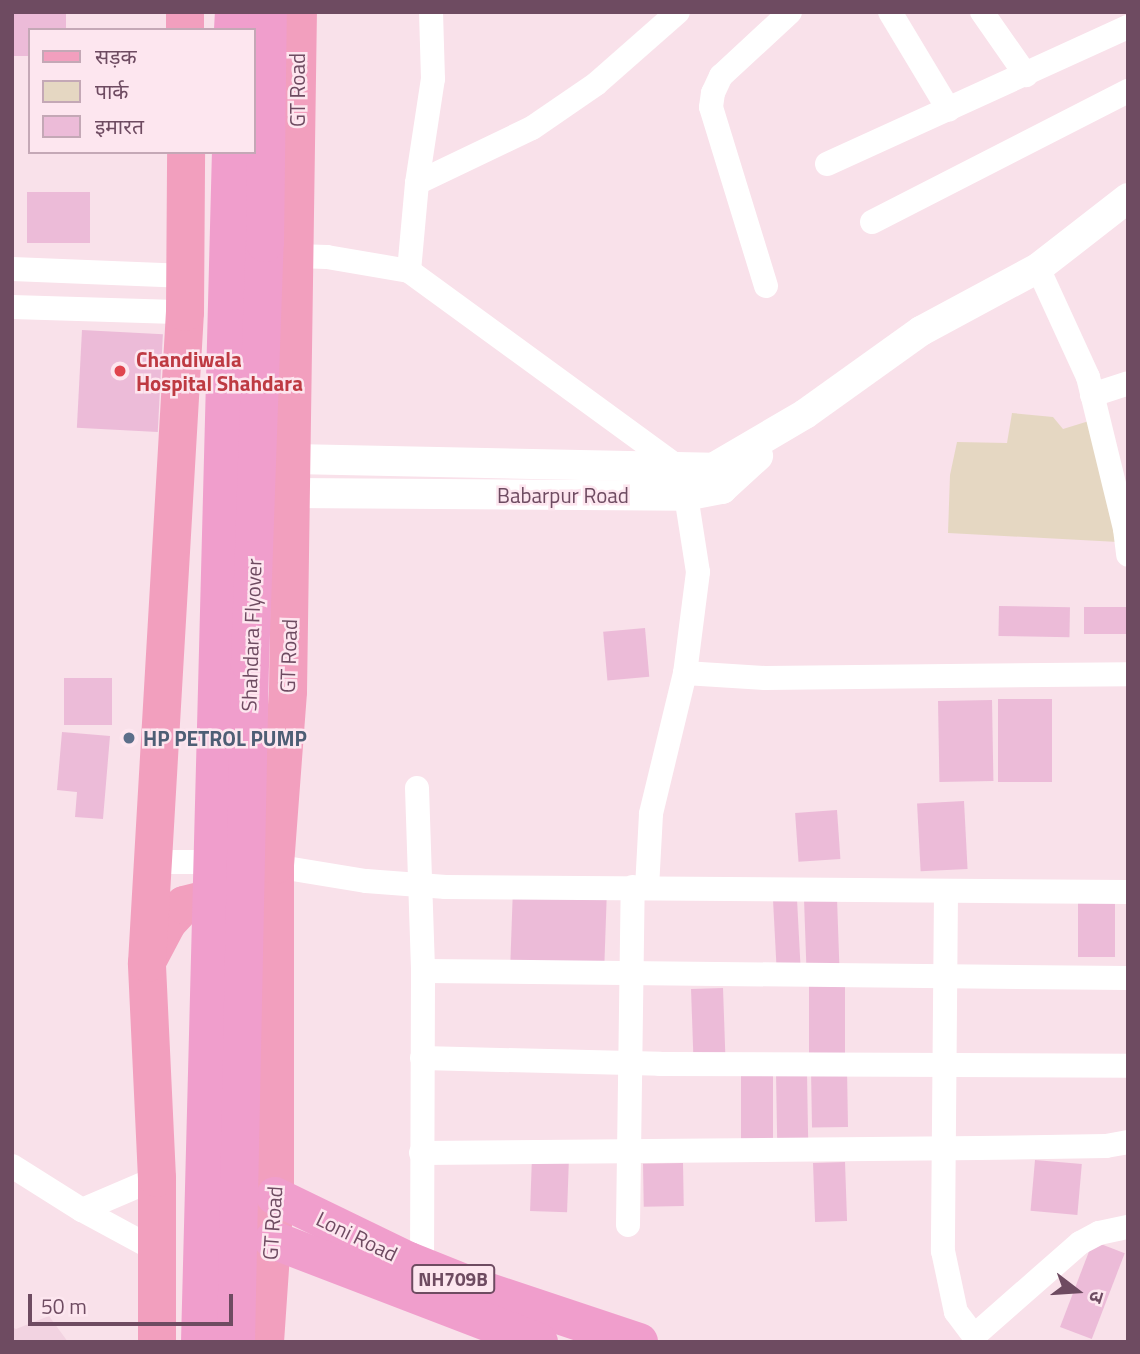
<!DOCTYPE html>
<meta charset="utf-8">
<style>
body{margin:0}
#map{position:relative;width:1140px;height:1354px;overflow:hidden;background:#f9e1ea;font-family:"Titillium Web","Noto Sans Devanagari",sans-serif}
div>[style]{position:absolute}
.residential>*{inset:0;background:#f2d3e1}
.green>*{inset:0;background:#e5d7c2}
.building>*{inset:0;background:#ecbbd8;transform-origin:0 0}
.minor>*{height:24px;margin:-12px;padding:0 12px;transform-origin:12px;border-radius:12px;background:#fff}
.tertiary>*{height:30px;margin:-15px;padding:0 15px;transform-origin:15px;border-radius:15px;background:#fff}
.primary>*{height:38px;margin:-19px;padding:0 19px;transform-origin:19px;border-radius:19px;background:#f29fbe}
.trunk>*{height:38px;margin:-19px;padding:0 19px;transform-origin:19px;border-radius:19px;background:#f09ecc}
.dots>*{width:19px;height:19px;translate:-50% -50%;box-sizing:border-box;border:4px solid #fde6ef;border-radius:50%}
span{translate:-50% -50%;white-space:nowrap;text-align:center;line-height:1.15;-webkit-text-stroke:5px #fde6ef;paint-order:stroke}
.shield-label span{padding:2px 5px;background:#fde6ef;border:2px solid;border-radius:5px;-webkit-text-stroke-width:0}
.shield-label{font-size:19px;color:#6e4b61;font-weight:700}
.street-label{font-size:21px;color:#6e4b61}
.health-label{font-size:21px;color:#be3a42;font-weight:700}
.left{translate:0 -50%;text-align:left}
.service-label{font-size:21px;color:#4e5e75;font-weight:700}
.frame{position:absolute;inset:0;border:14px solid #6e4b61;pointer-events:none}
.legend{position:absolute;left:28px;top:28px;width:228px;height:126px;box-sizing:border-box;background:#fde6ef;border:2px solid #c4a8b6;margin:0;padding:9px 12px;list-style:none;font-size:21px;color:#6e4b61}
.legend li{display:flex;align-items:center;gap:14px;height:35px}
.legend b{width:35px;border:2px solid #c4a8b6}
.north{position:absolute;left:1042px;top:1256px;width:70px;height:70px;-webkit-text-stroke:5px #fde6ef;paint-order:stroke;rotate:107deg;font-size:19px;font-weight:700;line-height:28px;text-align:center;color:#6e4b61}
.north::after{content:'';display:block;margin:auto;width:24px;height:32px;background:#6e4b61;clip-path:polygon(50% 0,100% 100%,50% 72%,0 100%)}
.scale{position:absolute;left:28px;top:1294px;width:205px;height:32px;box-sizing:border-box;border:4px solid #6e4b61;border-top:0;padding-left:9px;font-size:21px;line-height:24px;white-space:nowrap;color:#6e4b61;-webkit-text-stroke:5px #fde6ef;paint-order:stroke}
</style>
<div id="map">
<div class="residential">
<i style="clip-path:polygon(49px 1316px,68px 1342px,12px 1342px,12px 1327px,16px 1329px)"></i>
</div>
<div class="green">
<i style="clip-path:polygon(1012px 413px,1053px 417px,1063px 429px,1089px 421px,1118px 542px,948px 533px,950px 475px,957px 442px,1007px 443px)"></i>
</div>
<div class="building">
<i style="clip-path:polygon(12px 12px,66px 12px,66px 30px,30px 30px,30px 56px,12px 56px)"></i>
<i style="left:27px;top:192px;width:63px;height:51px"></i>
<i style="left:82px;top:330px;width:81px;height:98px;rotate:3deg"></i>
<i style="left:999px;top:606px;width:71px;height:30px;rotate:1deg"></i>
<i style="left:1128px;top:607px;width:27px;height:44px;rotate:90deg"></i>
<i style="left:645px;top:628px;width:49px;height:42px;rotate:85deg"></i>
<i style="left:64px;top:678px;width:48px;height:47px"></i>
<i style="left:998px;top:699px;width:54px;height:83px"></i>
<i style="left:992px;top:700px;width:81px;height:54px;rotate:89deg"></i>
<i style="clip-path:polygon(62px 732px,110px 736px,103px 819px,75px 817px,77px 792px,57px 790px)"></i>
<i style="left:964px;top:801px;width:68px;height:47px;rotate:87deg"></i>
<i style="left:837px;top:810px;width:49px;height:42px;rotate:86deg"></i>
<i style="left:513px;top:887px;width:94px;height:76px;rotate:2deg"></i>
<i style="left:837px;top:898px;width:75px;height:33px;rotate:88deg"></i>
<i style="left:797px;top:899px;width:67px;height:24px;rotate:87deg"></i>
<i style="left:1078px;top:902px;width:37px;height:55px"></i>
<i style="left:809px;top:984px;width:36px;height:75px"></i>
<i style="left:723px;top:988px;width:71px;height:32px;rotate:88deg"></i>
<i style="left:847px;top:1069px;width:58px;height:36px;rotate:89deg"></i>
<i style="left:807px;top:1073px;width:70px;height:31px;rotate:89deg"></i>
<i style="left:741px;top:1074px;width:32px;height:71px"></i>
<i style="left:532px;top:1156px;width:37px;height:55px;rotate:2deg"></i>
<i style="left:1035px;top:1160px;width:47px;height:51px;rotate:5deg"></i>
<i style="left:845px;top:1162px;width:59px;height:32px;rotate:88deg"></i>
<i style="left:683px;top:1163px;width:43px;height:40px;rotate:89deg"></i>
<i style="left:1093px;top:1241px;width:34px;height:92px;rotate:21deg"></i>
</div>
<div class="minor">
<i style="left:890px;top:12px;width:114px;rotate:59deg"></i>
<i style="left:982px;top:12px;width:77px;rotate:55.1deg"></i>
<i style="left:827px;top:164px;width:331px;rotate:-24.5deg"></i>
<i style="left:417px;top:183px;width:105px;rotate:-81.3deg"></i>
<i style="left:433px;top:79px;width:67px;rotate:-91.7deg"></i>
<i style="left:872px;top:222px;width:288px;rotate:-27.1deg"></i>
<i style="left:296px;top:256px;width:31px;rotate:2deg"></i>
<i style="left:327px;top:257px;width:83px;rotate:9.7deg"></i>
<i style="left:409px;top:271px;width:88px;rotate:-84.8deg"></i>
<i style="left:417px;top:183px;width:127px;rotate:-25.6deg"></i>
<i style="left:532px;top:128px;width:78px;rotate:-34.5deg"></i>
<i style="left:596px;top:84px;width:109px;rotate:-41.3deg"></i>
<i style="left:1038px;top:268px;width:120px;rotate:65.4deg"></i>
<i style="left:1088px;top:377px;width:156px;rotate:76.3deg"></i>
<i style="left:1125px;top:529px;width:26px;rotate:83deg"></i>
<i style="left:12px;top:269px;width:175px;rotate:2.3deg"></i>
<i style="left:409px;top:271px;width:338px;rotate:36.1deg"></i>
<i style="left:682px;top:470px;width:103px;rotate:81.1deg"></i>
<i style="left:698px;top:572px;width:102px;rotate:97.3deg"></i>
<i style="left:685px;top:673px;width:145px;rotate:103.6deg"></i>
<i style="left:651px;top:814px;width:73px;rotate:93.1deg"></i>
<i style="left:766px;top:286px;width:187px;rotate:-107.1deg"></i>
<i style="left:711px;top:107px;width:14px;rotate:-82deg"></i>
<i style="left:713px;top:93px;width:19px;rotate:-65deg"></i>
<i style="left:721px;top:76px;width:94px;rotate:-42.8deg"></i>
<i style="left:12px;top:307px;width:173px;rotate:1.7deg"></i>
<i style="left:1092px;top:395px;width:38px;rotate:-18deg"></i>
<i style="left:685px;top:673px;width:80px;rotate:3.6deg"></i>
<i style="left:765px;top:678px;width:363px;rotate:-0.6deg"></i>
<i style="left:417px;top:788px;width:183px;rotate:88.1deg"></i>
<i style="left:152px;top:862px;width:74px"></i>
<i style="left:262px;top:864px;width:105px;rotate:9.3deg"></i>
<i style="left:366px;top:881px;width:80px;rotate:4.3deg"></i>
<i style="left:446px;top:887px;width:682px;rotate:0.42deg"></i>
<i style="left:946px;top:892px;width:359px;rotate:90.5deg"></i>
<i style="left:943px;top:1251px;width:62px;rotate:78deg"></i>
<i style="left:956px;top:1312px;width:30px;rotate:53deg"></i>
<i style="left:974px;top:1336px;width:141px;rotate:-41.3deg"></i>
<i style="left:1080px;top:1243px;width:21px;rotate:-28deg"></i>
<i style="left:1099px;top:1233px;width:30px;rotate:-12deg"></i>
<i style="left:422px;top:1058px;width:238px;rotate:1.4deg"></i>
<i style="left:660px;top:1064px;width:468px;rotate:0.2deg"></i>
<i style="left:421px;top:1153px;width:558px;rotate:-0.51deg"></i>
<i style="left:979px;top:1148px;width:127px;rotate:-0.9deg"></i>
<i style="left:1106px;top:1146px;width:22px;rotate:-10deg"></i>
<i style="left:12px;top:1166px;width:83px;rotate:32.2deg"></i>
<i style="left:82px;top:1210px;width:84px;rotate:28.4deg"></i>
<i style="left:82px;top:1210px;width:82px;rotate:-23.1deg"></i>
<i style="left:628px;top:1225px;width:338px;rotate:-89.2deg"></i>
<i style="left:422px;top:1266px;width:295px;rotate:-89.8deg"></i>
<i style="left:423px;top:971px;width:705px;rotate:0.57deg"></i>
</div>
<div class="tertiary">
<i style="left:293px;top:459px;width:420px;rotate:1.2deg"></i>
<i style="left:713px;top:468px;width:107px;rotate:-30.4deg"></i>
<i style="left:805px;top:414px;width:143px;rotate:-35.6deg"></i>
<i style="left:921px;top:331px;width:133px;rotate:-28.3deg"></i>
<i style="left:1038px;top:268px;width:114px;rotate:-37.9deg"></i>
<i style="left:292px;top:493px;width:393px;rotate:0.4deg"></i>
<i style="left:685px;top:496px;width:38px;rotate:-11deg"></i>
<i style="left:722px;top:489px;width:49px;rotate:-42.5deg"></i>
</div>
<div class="primary">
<i style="left:185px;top:12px;width:18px;rotate:90deg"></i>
<i style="left:149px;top:958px;width:41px;rotate:-62.2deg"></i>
<i style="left:168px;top:922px;width:23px;rotate:-47deg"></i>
<i style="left:184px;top:905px;width:29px;rotate:-14deg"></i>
<i style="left:212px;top:898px;width:32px;rotate:16deg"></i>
<i style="left:157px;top:1342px;width:164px;rotate:-90deg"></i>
<i style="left:157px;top:1178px;width:215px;rotate:-92.7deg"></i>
<i style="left:147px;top:963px;width:652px;rotate:-86.66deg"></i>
<i style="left:185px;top:312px;width:160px;rotate:-89.6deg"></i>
<i style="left:265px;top:1342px;width:146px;rotate:-86.1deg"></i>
<i style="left:275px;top:1196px;width:331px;rotate:-90deg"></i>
<i style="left:275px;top:865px;width:174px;rotate:-85.7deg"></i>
<i style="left:288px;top:691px;width:679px;rotate:-89.16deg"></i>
</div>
<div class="trunk">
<i style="left:233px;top:30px;width:18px;rotate:-87deg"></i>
<i style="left:275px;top:1196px;width:149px;rotate:25.9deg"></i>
<i style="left:409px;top:1261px;width:70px;rotate:21.8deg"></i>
<i style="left:474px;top:1287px;width:174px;rotate:18.4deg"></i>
<i style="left:273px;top:1240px;width:285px;rotate:21deg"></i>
<i style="left:200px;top:1342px;width:1190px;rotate:-88.51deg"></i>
<i style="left:236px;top:1342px;width:679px;rotate:-88.82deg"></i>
<i style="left:250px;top:663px;width:420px;rotate:-88deg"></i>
<i style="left:265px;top:243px;width:231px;rotate:-89.3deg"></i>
</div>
<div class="dots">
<i style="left:120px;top:371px;background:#e0444e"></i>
<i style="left:129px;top:738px;background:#5c6f8a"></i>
</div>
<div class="shield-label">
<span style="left:453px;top:1279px">NH709B</span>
</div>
<div class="street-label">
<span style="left:297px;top:90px;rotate:-90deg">GT Road</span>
<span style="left:563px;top:495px">Babarpur Road</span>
<span style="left:251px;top:635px;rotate:-88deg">Shahdara Flyover</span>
<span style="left:288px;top:656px;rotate:-88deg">GT Road</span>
<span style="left:272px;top:1223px;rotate:-86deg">GT Road</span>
<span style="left:357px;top:1236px;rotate:26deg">Loni Road</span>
</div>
<div class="health-label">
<span class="left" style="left:136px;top:371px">Chandiwala<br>Hospital Shahdara</span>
</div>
<div class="service-label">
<span class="left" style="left:143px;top:738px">HP PETROL PUMP</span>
</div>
<div class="frame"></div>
<ul class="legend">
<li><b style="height:9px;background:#f29fbe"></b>सड़क</li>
<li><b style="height:19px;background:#e5d7c2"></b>पार्क</li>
<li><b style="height:19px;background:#ecbbd8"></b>इमारत</li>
</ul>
<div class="north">उ</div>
<div class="scale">50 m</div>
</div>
